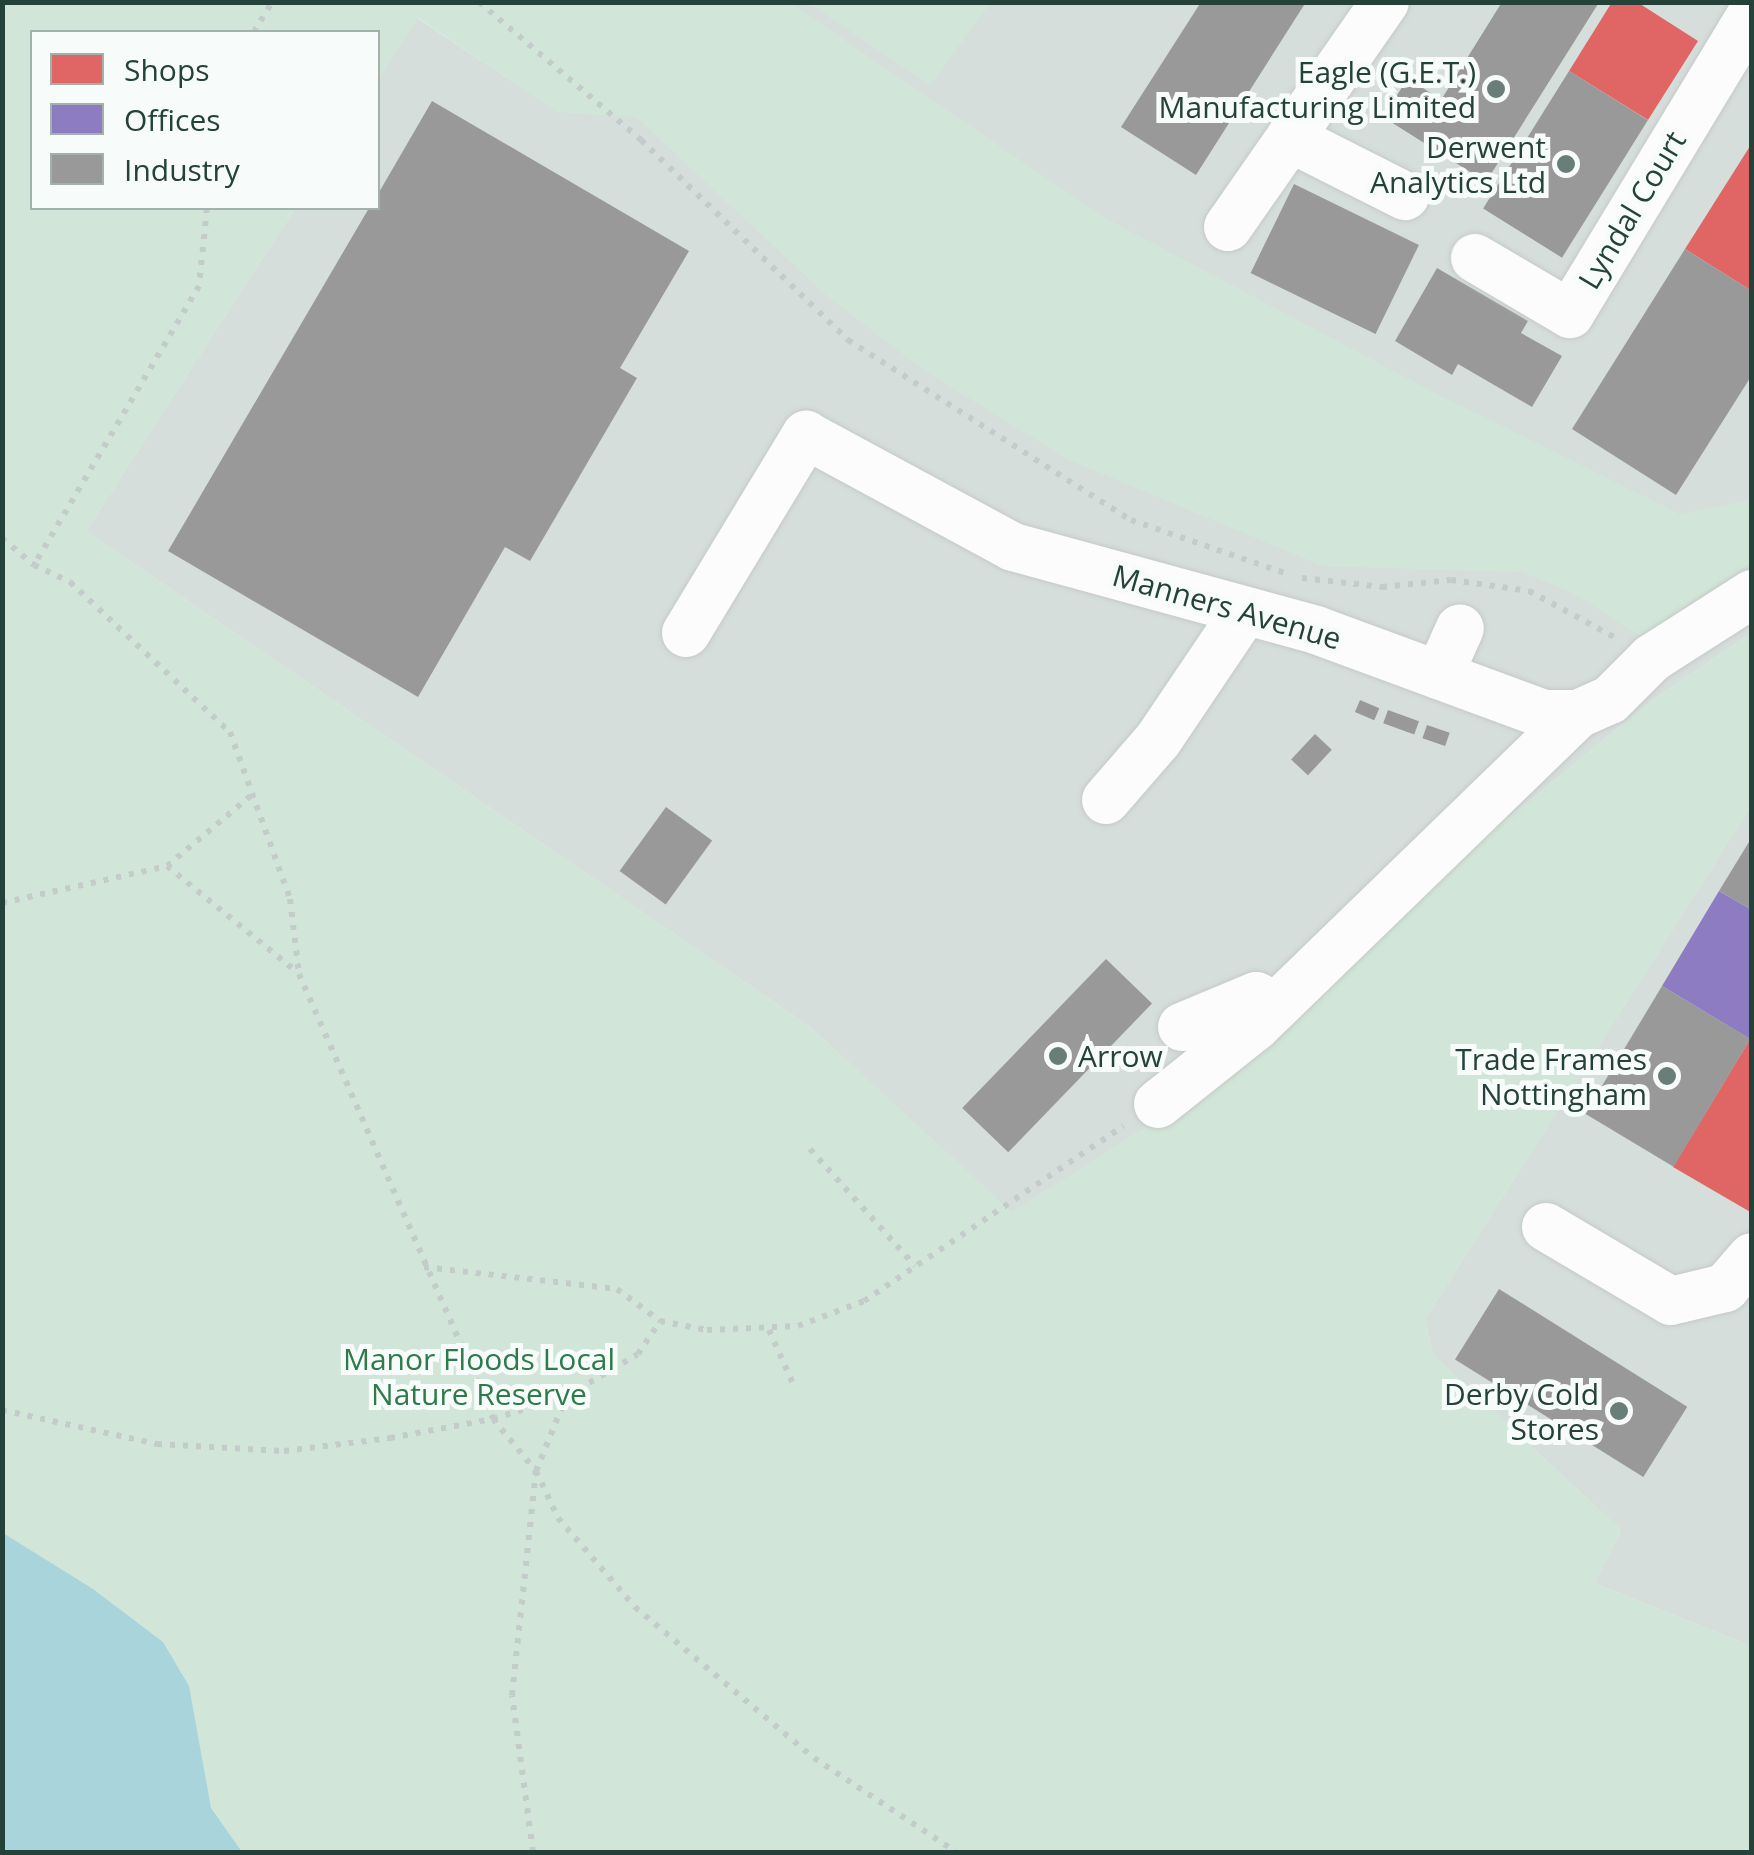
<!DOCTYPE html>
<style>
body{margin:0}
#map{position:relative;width:1754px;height:1855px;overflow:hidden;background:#e8edeb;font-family:"Open Sans",sans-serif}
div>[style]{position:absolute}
.built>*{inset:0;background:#d6dedb}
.green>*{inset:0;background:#d1e6d8}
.water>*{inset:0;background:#a9d4db}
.shops>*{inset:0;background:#e06666}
.offices>*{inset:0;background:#8e7cc3}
.industry>*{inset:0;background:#999;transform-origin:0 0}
.path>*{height:6px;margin-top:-3px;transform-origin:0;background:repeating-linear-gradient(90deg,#c3ccca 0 5px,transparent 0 13px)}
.roads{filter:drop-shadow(0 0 2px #c5cac8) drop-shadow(0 0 2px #c5cac8)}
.minor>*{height:48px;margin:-24px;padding:0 24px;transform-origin:24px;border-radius:24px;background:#fcfcfc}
.dots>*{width:28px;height:28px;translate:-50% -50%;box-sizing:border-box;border:5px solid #f7fbf9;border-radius:50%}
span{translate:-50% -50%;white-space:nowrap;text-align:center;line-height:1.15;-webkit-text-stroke:10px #f7fbf9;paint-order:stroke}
.poi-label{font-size:30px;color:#24423a}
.right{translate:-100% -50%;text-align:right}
.left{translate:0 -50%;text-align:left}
.street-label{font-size:30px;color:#24423a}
.park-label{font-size:30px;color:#2d7a4b}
.frame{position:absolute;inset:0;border:5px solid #24423a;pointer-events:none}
.legend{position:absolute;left:30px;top:30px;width:350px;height:180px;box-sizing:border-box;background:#f7fbf9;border:2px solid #a3b1ad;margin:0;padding:12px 18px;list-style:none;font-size:30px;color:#24423a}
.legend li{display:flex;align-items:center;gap:20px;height:50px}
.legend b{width:50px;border:2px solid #a3b1ad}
</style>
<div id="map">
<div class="built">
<i style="clip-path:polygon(626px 3px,1751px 3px,1751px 633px,1651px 701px,1439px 875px,1215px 1085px,1012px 1213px,809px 1026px,86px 531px,295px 208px,378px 208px,378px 79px,417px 18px,557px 111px)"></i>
<i style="clip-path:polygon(1751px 806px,1751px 1646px,1594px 1583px,1621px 1530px,1433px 1355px,1425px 1319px)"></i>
</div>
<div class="green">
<i style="clip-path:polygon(3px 3px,790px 3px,1103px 217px,1433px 392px,1680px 514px,1751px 500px,1751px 563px,1640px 636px,1575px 594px,1523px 572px,1323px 566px,1067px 459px,924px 370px,826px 295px,636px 117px,558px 112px,418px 18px,378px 79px,378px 32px,32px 32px,32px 208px,295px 208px,86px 531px,809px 1026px,1012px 1212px,1180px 1105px,1439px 875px,1651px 701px,1751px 633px,1751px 806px,1425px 1319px,1433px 1355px,1621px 1530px,1594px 1583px,1751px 1646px,1752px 1852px,3px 1852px)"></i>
<i style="clip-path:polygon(809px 3px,990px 3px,930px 85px)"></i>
</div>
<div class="water">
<i style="clip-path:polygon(3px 1533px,93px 1589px,163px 1642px,189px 1686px,211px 1808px,242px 1852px,3px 1852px)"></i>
</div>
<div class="shops">
<i style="clip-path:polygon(1612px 2px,1637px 2px,1698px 41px,1648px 120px,1569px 71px)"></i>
<i style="clip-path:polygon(1752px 143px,1752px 291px,1685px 249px)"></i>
<i style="clip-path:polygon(1752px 1036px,1752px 1213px,1673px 1167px)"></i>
</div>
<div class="offices">
<i style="clip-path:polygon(1719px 891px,1752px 910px,1750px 1039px,1662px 986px)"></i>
</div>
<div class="industry">
<i style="clip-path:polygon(1201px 2px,1306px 2px,1196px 175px,1121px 127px)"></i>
<i style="clip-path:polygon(1502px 2px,1598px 4px,1486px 182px,1383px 117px,1408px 78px,1441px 100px)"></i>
<i style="left:1569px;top:71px;width:93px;height:162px;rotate:32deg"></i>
<i style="clip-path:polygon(432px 101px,689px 251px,620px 368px,637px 378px,530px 561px,505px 547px,418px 697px,168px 551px,369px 208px,378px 208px,378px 194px)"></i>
<i style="left:1294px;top:184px;width:139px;height:99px;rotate:26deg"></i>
<i style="clip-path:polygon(1685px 249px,1752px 291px,1752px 375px,1676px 495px,1572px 429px)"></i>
<i style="clip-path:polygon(1437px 268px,1528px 321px,1521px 333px,1562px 356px,1532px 407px,1458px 364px,1452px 375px,1395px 341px)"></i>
<i style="left:1360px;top:700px;width:21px;height:13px;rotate:23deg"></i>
<i style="left:1388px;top:710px;width:33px;height:14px;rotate:20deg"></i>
<i style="left:1427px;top:725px;width:24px;height:14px;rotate:19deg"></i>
<i style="left:1315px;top:734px;width:23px;height:35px;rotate:43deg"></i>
<i style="left:666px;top:807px;width:57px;height:79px;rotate:36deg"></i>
<i style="clip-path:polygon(1752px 837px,1752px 910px,1719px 891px)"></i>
<i style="left:1106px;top:959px;width:64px;height:207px;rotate:44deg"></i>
<i style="left:1662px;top:986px;width:103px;height:149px;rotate:31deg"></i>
<i style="left:1499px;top:1289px;width:222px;height:83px;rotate:32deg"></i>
</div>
<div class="path">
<i style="left:479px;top:2px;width:213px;rotate:40.4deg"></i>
<i style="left:641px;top:140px;width:288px;rotate:44deg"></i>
<i style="left:848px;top:340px;width:335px;rotate:32.5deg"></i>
<i style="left:1131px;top:520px;width:163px;rotate:19deg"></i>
<i style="left:254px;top:32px;width:35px;rotate:-59deg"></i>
<i style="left:207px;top:208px;width:78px;rotate:95.9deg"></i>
<i style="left:199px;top:286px;width:324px;rotate:120.6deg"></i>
<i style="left:34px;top:565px;width:40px;rotate:25deg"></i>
<i style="left:70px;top:582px;width:219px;rotate:43.2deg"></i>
<i style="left:230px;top:732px;width:177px;rotate:70.2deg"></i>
<i style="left:290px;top:899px;width:76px;rotate:83.2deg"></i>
<i style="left:299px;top:974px;width:485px;rotate:66.4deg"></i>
<i style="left:493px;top:1419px;width:67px;rotate:50.4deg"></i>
<i style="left:536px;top:1471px;width:52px;rotate:64.9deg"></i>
<i style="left:558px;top:1518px;width:118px;rotate:49.1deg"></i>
<i style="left:635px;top:1607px;width:234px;rotate:40.2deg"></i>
<i style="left:814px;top:1758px;width:170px;rotate:33.5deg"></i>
<i style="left:2px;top:538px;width:42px;rotate:40.2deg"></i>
<i style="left:1302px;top:578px;width:81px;rotate:6.4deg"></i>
<i style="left:1382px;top:587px;width:69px;rotate:-5.8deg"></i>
<i style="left:1451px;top:580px;width:79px;rotate:8deg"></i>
<i style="left:1529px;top:591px;width:99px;rotate:28.4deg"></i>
<i style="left:167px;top:866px;width:114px;rotate:-40deg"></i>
<i style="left:2px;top:903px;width:169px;rotate:-12.6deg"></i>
<i style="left:167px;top:866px;width:169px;rotate:39.2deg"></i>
<i style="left:810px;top:1149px;width:157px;rotate:48.1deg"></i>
<i style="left:424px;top:1267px;width:194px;rotate:6.5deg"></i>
<i style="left:617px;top:1289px;width:54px;rotate:36.7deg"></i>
<i style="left:660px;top:1321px;width:48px;rotate:10.8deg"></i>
<i style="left:707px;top:1330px;width:91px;rotate:-2.5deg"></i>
<i style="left:798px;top:1326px;width:71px;rotate:-20.7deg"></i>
<i style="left:864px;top:1301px;width:313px;rotate:-34deg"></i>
<i style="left:769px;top:1330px;width:64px;rotate:65.9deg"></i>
<i style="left:2px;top:1410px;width:159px;rotate:12.4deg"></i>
<i style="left:157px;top:1444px;width:127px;rotate:3.2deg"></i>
<i style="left:284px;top:1451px;width:107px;rotate:-7deg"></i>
<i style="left:390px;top:1438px;width:105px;rotate:-10.5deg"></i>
<i style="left:493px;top:1419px;width:77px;rotate:-17.3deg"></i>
<i style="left:567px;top:1396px;width:82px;rotate:-30.6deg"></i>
<i style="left:638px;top:1354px;width:40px;rotate:-56deg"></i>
<i style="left:533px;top:1852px;width:158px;rotate:-97.6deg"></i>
<i style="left:512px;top:1695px;width:225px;rotate:-83.9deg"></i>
<i style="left:536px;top:1471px;width:80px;rotate:-67.9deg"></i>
</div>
<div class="roads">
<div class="minor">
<i style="left:1290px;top:138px;width:129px;rotate:26.8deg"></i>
<i style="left:1228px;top:227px;width:274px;rotate:-55.1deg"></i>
<i style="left:1475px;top:258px;width:110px;rotate:30.5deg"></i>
<i style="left:1570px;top:314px;width:352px;rotate:-58.8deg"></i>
<i style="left:686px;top:633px;width:232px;rotate:-58.8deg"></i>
<i style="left:806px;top:435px;width:235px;rotate:28.4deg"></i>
<i style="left:1013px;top:547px;width:314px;rotate:15.3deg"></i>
<i style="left:1316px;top:630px;width:243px;rotate:20.2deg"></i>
<i style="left:1544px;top:714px;width:34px"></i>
<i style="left:1578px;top:714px;width:35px;rotate:-24deg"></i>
<i style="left:1610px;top:700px;width:59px;rotate:-45deg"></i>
<i style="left:1652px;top:658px;width:119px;rotate:-32.6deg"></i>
<i style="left:1439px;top:675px;width:51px;rotate:-65.9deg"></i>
<i style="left:1106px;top:800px;width:79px;rotate:-49.1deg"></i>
<i style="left:1158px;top:740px;width:156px;rotate:-56deg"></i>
<i style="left:1182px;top:1027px;width:80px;rotate:-22.7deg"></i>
<i style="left:1256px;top:996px;width:22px;rotate:27deg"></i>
<i style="left:1158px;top:1104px;width:125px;rotate:-38.5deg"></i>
<i style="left:1256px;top:1026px;width:448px;rotate:-44.1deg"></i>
<i style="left:1546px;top:1227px;width:145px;rotate:30.6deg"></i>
<i style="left:1671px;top:1301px;width:56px;rotate:-13.5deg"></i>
<i style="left:1725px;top:1288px;width:41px;rotate:-48.9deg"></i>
</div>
</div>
<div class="dots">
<i style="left:1496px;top:89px;background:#697e78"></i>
<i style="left:1566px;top:164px;background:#697e78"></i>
<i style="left:1058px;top:1056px;background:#697e78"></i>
<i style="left:1667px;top:1076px;background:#697e78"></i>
<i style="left:1619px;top:1411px;background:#697e78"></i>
</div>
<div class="poi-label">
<span class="right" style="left:1476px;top:89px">Eagle (G.E.T.)<br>Manufacturing Limited</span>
<span class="right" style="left:1546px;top:164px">Derwent<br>Analytics Ltd</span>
<span class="left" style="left:1078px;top:1056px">Arrow</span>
<span class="right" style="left:1647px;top:1076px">Trade Frames<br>Nottingham</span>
<span class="right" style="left:1599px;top:1411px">Derby Cold<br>Stores</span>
</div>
<div class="street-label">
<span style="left:1632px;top:210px;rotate:-59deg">Lyndal Court</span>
<span style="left:1227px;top:607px;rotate:16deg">Manners Avenue</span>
</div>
<div class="park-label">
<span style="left:479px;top:1376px">Manor Floods Local<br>Nature Reserve</span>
</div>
<div class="frame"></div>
<ul class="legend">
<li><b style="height:28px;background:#e06666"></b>Shops</li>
<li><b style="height:28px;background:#8e7cc3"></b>Offices</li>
<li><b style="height:28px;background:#999"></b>Industry</li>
</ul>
</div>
